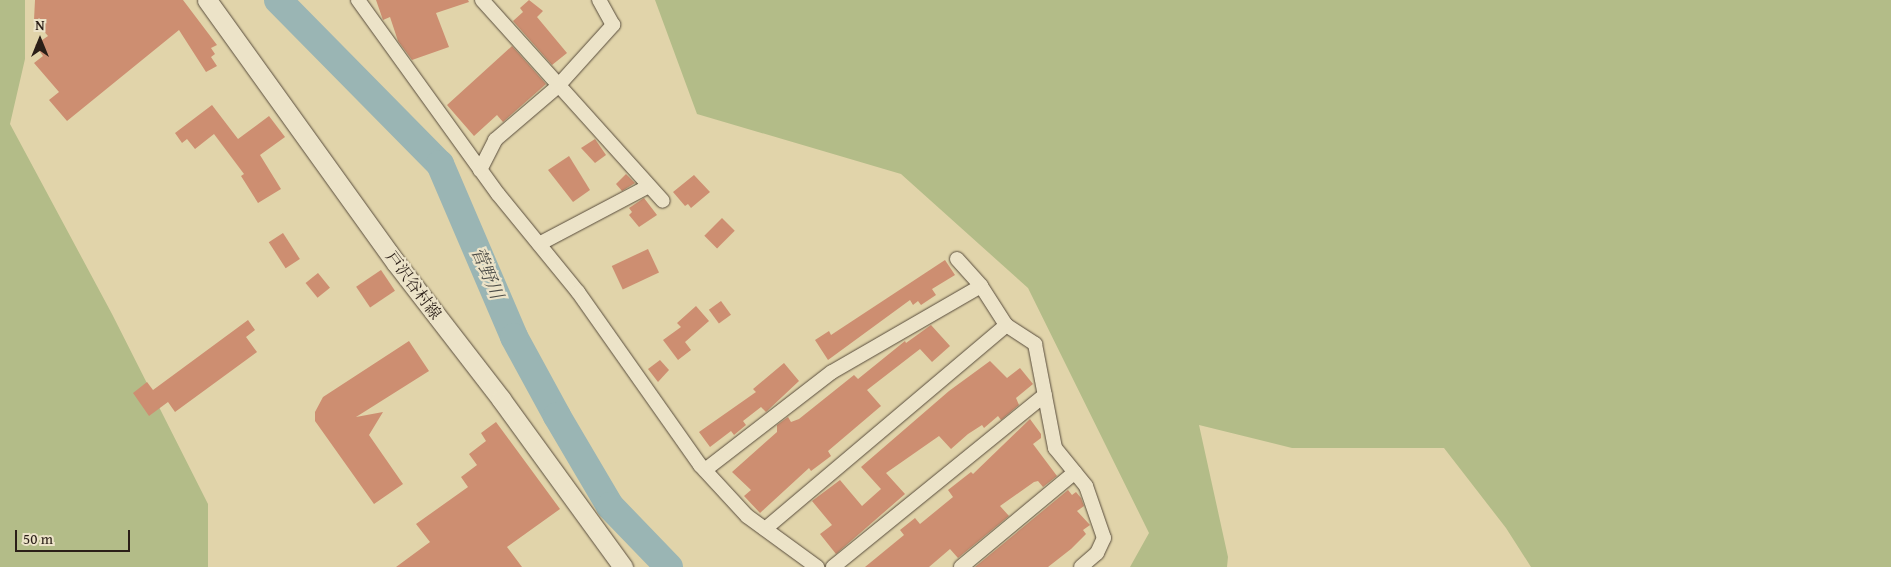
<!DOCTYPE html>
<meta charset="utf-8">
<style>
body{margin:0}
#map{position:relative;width:1891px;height:567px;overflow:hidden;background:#e1d4aa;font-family:"Gentium Book Plus","Noto Serif JP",serif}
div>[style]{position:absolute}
.green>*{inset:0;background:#b3bc88}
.river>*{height:28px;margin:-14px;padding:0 14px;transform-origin:14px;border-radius:14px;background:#9ab5b4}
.building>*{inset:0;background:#cd8e71;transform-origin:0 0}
.roads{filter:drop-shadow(0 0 1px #584c3c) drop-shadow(0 0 1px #584c3c)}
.street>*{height:14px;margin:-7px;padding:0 7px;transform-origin:7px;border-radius:7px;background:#ece3c8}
.secondary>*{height:19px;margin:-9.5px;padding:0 9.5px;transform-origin:9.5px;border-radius:9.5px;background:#ece3c8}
span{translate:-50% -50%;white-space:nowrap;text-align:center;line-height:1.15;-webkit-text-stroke:4.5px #ece3c8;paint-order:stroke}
.street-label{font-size:16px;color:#2b1f18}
.water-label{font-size:18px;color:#4c4c47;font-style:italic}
.north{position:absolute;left:15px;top:15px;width:50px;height:50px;-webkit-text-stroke:4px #ece3c8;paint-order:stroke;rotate:0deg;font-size:14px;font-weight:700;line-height:20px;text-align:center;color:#2b1f18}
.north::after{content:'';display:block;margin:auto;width:18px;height:22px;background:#2b1f18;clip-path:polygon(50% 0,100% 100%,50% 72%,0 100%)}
.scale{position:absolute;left:15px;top:530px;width:115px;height:22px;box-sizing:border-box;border:2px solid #2b1f18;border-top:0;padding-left:6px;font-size:15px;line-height:18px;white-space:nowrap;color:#2b1f18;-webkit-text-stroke:4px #ece3c8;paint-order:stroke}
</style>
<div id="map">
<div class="green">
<i style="clip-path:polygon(0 0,25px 0,25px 59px,10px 124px,112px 314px,208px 504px,208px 567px,0 567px)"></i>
<i style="clip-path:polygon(655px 0,1891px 0,1891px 567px,1531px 567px,1506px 528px,1444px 448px,1292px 448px,1199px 425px,1228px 557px,1227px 567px,1130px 567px,1149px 533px,1028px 288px,901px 174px,697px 114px)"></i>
</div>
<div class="river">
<i style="left:278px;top:0;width:231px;rotate:45.4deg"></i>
<i style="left:440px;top:164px;width:188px;rotate:66.8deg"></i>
<i style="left:514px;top:337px;width:90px;rotate:61.4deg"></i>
<i style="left:557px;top:416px;width:104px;rotate:59.5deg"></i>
<i style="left:610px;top:506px;width:85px;rotate:46deg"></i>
</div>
<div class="building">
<i style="clip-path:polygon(35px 0,183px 0,217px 45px,211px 48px,215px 54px,211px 57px,217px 66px,206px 72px,179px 30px,67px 121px,49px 100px,59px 92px,34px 63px,43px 56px,35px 45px,48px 36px,34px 20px)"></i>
<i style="clip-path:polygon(376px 0,468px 0,469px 2px,436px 13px,449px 47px,412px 60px,398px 41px,390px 17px,383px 20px)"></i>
<i style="clip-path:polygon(529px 0,543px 11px,537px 17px,567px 53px,552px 65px,513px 21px,523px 12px,520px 8px)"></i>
<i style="clip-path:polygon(512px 46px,546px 84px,503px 122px,497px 115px,474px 136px,447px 105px)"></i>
<i style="clip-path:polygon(212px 105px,238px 139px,269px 116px,285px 137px,260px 155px,281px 189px,258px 203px,241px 176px,244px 174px,214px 134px,195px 149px,187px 139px,182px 143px,175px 133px)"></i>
<i style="clip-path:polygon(595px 139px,606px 155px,595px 163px,581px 148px)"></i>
<i style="clip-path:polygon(569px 156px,590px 190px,573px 202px,548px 170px)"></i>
<i style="clip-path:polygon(626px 174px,635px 183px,622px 191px,616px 184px)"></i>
<i style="clip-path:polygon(694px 175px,710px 192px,691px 208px,688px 204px,685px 206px,673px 192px)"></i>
<i style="clip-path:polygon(644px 198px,657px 215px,639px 227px,629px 215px,632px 212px,629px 208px)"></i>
<i style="left:722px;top:218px;width:18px;height:25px;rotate:45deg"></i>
<i style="left:283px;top:233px;width:31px;height:17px;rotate:57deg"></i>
<i style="left:648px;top:249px;width:26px;height:40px;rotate:65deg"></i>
<i style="clip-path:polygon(945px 260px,955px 275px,932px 289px,936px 295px,921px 305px,918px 301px,913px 305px,910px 300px,828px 360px,815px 340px,829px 331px,831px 335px)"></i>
<i style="left:381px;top:270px;width:25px;height:30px;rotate:56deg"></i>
<i style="left:318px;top:273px;width:19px;height:16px;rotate:51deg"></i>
<i style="left:721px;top:301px;width:17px;height:15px;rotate:54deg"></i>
<i style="clip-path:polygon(696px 306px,709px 321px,685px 342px,691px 350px,678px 360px,663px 340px,681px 327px,677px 323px)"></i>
<i style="clip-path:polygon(248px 320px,255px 330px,246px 337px,257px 352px,175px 412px,168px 402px,149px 416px,133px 393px,147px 382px,153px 390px)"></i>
<i style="clip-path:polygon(931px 325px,950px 346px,932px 362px,920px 349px,867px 390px,881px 406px,828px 451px,831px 456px,811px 471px,809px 468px,760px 513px,744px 496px,751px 490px,732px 472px,777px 432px,777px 425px,788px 417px,791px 422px,799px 419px,854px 375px,858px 379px,905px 341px,906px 343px)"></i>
<i style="clip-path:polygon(409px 341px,429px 371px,356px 417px,383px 412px,369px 435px,403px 484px,374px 504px,315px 421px,315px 412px,323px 397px)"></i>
<i style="clip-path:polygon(660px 360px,669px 370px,658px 382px,648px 369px)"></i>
<i style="clip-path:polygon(990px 361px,1007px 378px,1020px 368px,1033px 384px,1016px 398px,1019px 405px,1001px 420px,998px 416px,984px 428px,982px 425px,968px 434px,951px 449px,939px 436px,886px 473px,905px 494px,836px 554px,820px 534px,832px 525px,812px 501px,840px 480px,862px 506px,881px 489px,861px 467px,949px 391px)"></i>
<i style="clip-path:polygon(784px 363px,799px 381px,766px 412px,761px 407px,743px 421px,746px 425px,734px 435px,731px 431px,710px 447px,699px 432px,756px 392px,753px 389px)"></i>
<i style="clip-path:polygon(1030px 419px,1041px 434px,1041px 438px,1033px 444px,1057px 476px,1043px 487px,1038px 481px,1034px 482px,1000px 506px,1009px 516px,958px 558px,950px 549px,929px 567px,865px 567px,904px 535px,900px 530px,915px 518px,920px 524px,953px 497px,948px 490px,971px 472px,973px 474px)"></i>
<i style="clip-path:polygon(496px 422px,560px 509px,507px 547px,522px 567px,396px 567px,430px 542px,416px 524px,468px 487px,461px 477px,477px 465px,469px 454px,486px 441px,481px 433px)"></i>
<i style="clip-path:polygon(1068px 490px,1072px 495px,1076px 492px,1081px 498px,1084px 506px,1077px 511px,1090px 525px,1083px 530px,1086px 534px,1071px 549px,1048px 567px,975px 567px)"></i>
</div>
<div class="roads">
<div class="street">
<i style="left:358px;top:0;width:239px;rotate:54.2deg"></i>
<i style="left:498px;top:194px;width:127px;rotate:50.8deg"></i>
<i style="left:578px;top:292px;width:212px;rotate:54.8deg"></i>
<i style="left:700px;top:465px;width:69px;rotate:47.3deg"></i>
<i style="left:747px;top:516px;width:87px;rotate:36.1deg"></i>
<i style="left:482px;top:0;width:270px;rotate:48deg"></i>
<i style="left:480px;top:170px;width:34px;rotate:-63deg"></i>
<i style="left:495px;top:140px;width:82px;rotate:-40.5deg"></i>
<i style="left:557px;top:87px;width:84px;rotate:-47.9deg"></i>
<i style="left:613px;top:25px;width:29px;rotate:-119deg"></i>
<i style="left:539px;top:244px;width:124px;rotate:-27.8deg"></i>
<i style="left:957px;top:259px;width:36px;rotate:48deg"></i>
<i style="left:981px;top:286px;width:46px;rotate:57.3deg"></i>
<i style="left:1006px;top:325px;width:35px;rotate:33deg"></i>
<i style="left:1035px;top:344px;width:106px;rotate:79.1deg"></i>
<i style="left:1055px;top:448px;width:49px;rotate:50.8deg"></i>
<i style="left:1086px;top:486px;width:55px;rotate:70.9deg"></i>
<i style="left:1104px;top:538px;width:17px;rotate:115deg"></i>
<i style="left:1097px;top:553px;width:21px;rotate:139deg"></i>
<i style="left:705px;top:470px;width:160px;rotate:-37.7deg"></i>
<i style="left:832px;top:372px;width:172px;rotate:-30deg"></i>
<i style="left:765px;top:529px;width:316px;rotate:-40.2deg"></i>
<i style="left:833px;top:567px;width:273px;rotate:-39.1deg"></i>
<i style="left:961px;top:567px;width:148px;rotate:-39.8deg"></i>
</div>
<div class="secondary">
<i style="left:207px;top:0;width:324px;rotate:54.3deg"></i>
<i style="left:396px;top:263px;width:172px;rotate:52.3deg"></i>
<i style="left:501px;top:399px;width:208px;rotate:54deg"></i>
</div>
</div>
<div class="street-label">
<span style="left:414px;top:285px;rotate:53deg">戸沢谷村線</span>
</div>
<div class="water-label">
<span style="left:487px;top:273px;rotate:67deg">菅野川</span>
</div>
<div class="north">N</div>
<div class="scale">50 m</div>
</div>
